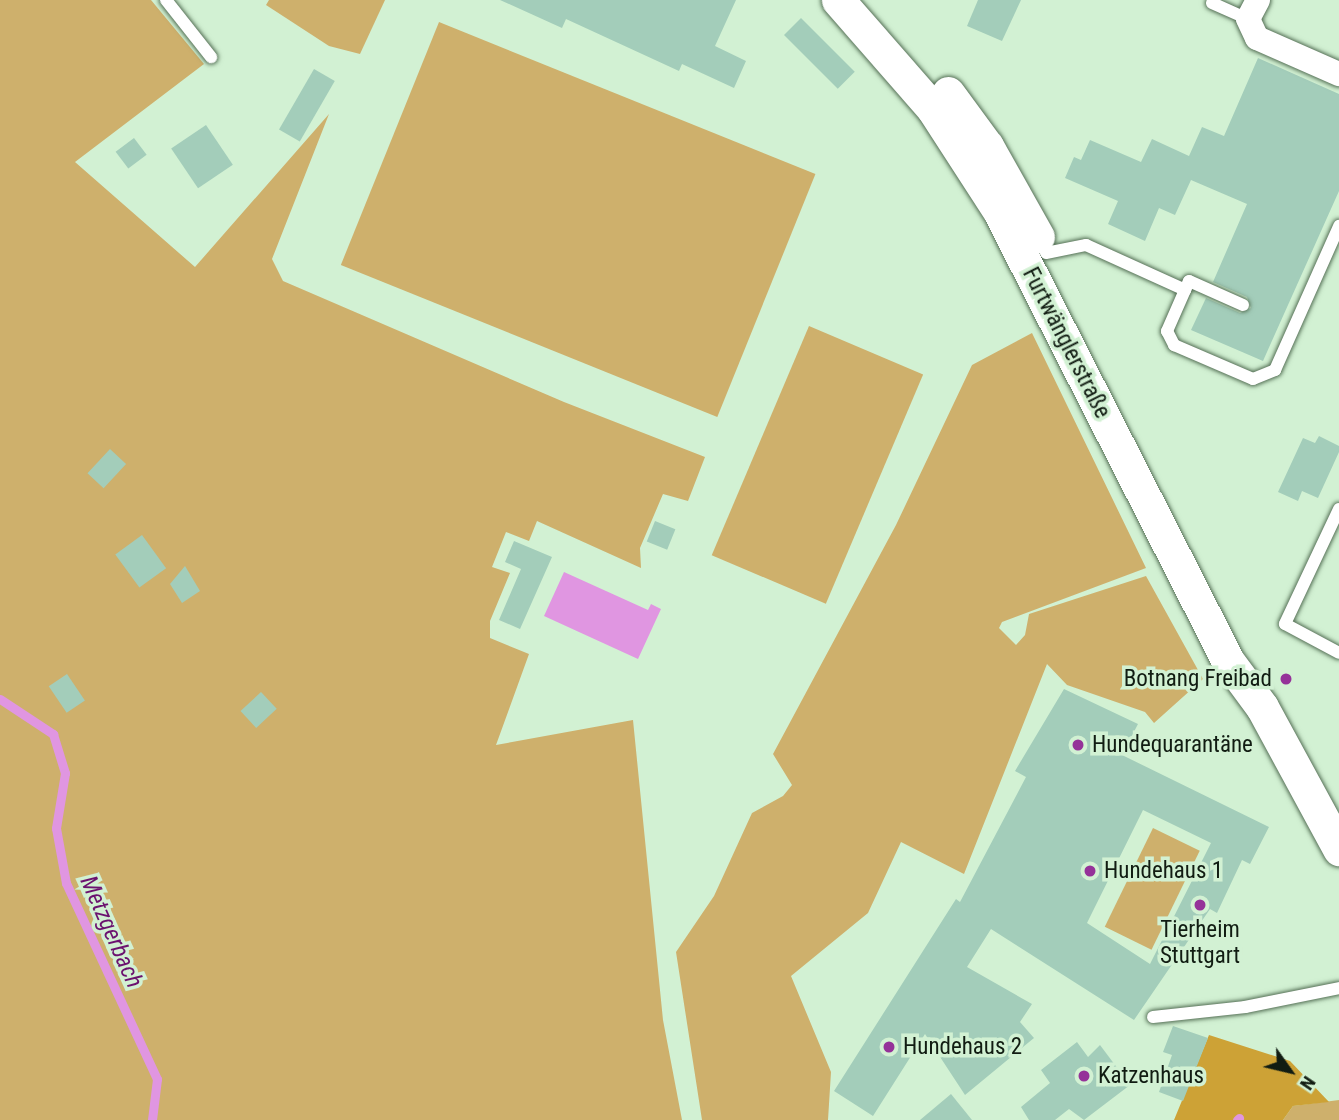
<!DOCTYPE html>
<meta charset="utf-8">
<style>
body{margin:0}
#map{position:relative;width:1339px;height:1120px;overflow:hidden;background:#d2f1d3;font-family:"Roboto Condensed",sans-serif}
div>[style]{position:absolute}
.green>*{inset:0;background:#ceb06c;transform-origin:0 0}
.forest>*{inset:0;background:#cda236}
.water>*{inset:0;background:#e096e1}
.stream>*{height:9px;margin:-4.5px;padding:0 4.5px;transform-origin:4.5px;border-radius:4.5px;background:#e096e1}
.building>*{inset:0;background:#a3cdba;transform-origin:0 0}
.roads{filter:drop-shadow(0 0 2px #557056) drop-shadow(0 0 2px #557056)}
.service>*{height:12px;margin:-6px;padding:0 6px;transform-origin:6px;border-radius:6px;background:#fff}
.minor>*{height:24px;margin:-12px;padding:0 12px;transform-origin:12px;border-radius:12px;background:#fff}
.secondary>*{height:33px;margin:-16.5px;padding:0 16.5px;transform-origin:16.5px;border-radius:16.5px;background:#fff}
.dots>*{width:19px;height:19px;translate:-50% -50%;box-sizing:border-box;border:4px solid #d2f1d3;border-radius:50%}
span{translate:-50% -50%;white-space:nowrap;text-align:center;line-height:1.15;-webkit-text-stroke:7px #d2f1d3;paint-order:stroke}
.street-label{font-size:23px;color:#111c12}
.poi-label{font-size:23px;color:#111c12}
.right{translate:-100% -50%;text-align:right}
.left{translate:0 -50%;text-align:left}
.water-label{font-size:24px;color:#6b126f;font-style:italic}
.north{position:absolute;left:1255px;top:1036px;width:70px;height:70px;-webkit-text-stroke:5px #d2f1d3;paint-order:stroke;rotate:124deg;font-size:19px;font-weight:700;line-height:28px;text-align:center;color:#111c12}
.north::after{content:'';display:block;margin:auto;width:24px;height:32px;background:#111c12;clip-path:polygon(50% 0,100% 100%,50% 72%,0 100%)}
</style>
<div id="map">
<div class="green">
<i style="clip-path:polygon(0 0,151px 0,204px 64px,75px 162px,195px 267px,329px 114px,272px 259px,283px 281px,564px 402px,705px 457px,688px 501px,663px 494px,640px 548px,641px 568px,537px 521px,529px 541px,506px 532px,492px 567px,510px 573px,490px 621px,490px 638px,529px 654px,496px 745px,633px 720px,663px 1020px,682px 1120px,0 1120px)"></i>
<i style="clip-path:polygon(269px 0,385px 0,360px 54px,329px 46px,266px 5px)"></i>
<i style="left:439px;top:22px;width:406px;height:262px;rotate:22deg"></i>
<i style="left:809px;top:326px;width:124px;height:249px;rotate:23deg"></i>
<i style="clip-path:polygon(1032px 333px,1146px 568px,1002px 622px,999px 628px,1016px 645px,1025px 635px,1029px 614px,1146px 576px,1203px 679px,1154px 723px,1145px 712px,1067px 685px,1047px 664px,964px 874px,901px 842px,868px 913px,791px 976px,831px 1072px,828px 1120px,702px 1120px,676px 952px,714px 896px,752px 813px,783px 796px,792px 785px,773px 754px,896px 525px,972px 365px)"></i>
<i style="left:1153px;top:828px;width:52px;height:110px;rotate:26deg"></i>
<i style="clip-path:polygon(1339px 1100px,1339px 1120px,1283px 1120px,1293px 1106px)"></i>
</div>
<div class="forest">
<i style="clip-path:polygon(1209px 1035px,1290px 1061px,1329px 1102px,1293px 1106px,1283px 1120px,1174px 1120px)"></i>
</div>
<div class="water">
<i style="clip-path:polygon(564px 572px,648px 610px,651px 604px,661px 609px,638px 659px,544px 616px)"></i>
</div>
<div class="stream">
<i style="left:0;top:699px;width:64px;rotate:33.4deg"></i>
<i style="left:53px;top:734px;width:41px;rotate:72.9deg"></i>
<i style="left:65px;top:773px;width:56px;rotate:99.3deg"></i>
<i style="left:56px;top:828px;width:56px;rotate:79.7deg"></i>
<i style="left:66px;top:883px;width:216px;rotate:65.1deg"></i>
<i style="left:157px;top:1079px;width:41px;rotate:97deg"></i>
<i style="left:1237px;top:1120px;width:3px;rotate:-45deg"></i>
</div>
<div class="building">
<i style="clip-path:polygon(500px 0,736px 0,715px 46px,746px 61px,734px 88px,682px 64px,679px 71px,566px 19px,562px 28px)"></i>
<i style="clip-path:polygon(978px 0,1021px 0,1002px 41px,967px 26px)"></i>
<i style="left:801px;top:18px;width:76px;height:24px;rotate:45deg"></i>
<i style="clip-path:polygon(1258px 58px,1339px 94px,1339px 191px,1263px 361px,1191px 330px,1206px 298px,1240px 313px,1251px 308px,1247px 297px,1213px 282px,1247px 204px,1191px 180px,1175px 215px,1159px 208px,1145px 241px,1108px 224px,1118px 201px,1065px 178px,1074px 157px,1081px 160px,1090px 140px,1141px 162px,1152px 139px,1189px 156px,1202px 127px,1224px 136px)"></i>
<i style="left:314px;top:69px;width:24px;height:70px;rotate:30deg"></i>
<i style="left:206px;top:125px;width:48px;height:42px;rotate:56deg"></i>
<i style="left:134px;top:138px;width:21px;height:23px;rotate:53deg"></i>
<i style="clip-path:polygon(1319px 436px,1339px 446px,1339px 452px,1318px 498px,1302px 491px,1298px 501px,1278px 492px,1303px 438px,1315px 443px)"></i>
<i style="left:110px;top:449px;width:22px;height:33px;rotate:43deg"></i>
<i style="left:655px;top:521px;width:22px;height:22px;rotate:22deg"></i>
<i style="left:142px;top:535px;width:41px;height:33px;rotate:54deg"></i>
<i style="clip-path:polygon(514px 541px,552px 557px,520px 629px,499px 620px,521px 569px,505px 562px)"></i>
<i style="clip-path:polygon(185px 566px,200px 591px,182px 603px,170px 584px)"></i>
<i style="left:67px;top:674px;width:32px;height:22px;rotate:56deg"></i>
<i style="clip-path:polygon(evenodd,1064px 689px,1138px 724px,1122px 755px,1269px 827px,1250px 864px,1242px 860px,1217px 913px,1210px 909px,1134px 1020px,991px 929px,967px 967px,1032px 1004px,1020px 1022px,1034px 1038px,965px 1095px,925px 1034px,873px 1116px,834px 1091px,956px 899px,960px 902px,1026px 777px,1015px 771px,1064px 689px,1143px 810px,1211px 843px,1150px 964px,1087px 923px,1143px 810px)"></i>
<i style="left:261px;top:692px;width:23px;height:28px;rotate:47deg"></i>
<i style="clip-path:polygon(1173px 1026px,1208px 1038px,1183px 1101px,1159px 1092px,1172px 1055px,1163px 1052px)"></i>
<i style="clip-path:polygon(1077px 1042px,1088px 1057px,1100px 1045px,1130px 1085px,1084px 1120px,1069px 1109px,1055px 1120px,1029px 1120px,1021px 1107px,1050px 1083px,1041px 1070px)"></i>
<i style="clip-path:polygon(951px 1094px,972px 1120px,920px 1120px)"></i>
</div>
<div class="roads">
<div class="service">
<i style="left:166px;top:0;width:73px;rotate:51.7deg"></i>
<i style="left:1212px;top:3px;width:39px;rotate:24deg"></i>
<i style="left:1046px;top:253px;width:41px;rotate:-11.3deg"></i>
<i style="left:1086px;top:245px;width:109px;rotate:24.4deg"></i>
<i style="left:1243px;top:305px;width:59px;rotate:-156deg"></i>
<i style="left:1189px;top:281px;width:55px;rotate:113.7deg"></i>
<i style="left:1167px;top:331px;width:16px;rotate:63deg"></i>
<i style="left:1174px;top:345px;width:86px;rotate:23.3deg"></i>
<i style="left:1253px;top:379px;width:24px;rotate:-22deg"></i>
<i style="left:1275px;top:370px;width:158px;rotate:-66deg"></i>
<i style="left:1339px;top:509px;width:127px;rotate:115.2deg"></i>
<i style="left:1285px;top:624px;width:61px;rotate:28.2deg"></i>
<i style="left:1153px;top:1017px;width:93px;rotate:-6.2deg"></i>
<i style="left:1245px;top:1007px;width:96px;rotate:-11.4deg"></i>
</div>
<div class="minor">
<i style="left:1258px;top:0;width:21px;rotate:118deg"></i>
<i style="left:1248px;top:19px;width:21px;rotate:65deg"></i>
<i style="left:1257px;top:38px;width:90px;rotate:23.7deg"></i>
</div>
<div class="secondary">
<i style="left:838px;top:0;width:145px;rotate:48.9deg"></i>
<i style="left:933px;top:109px;width:121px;rotate:57.1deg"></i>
<i style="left:999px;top:211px;width:505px;rotate:63.03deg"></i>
<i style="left:1228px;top:661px;width:57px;rotate:53.5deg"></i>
<i style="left:1262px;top:707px;width:162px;rotate:61.5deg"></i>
<i style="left:948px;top:93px;width:66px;rotate:53.7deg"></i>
<i style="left:987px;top:146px;width:104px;rotate:60.7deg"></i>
</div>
</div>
<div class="dots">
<i style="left:1286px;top:679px;background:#953299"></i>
<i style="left:1078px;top:745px;background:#953299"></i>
<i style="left:1090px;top:871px;background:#953299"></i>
<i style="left:1200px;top:905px;background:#953299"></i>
<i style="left:889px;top:1047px;background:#953299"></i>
<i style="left:1084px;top:1076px;background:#953299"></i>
</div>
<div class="street-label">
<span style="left:1066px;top:343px;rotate:63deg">Furtwänglerstraße</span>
</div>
<div class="poi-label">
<span class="right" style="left:1272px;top:679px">Botnang Freibad</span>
<span class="left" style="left:1092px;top:745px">Hundequarantäne</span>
<span class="left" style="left:1104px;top:871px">Hundehaus 1</span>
<span style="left:1200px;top:943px">Tierheim<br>Stuttgart</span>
<span class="left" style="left:903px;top:1047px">Hundehaus 2</span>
<span class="left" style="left:1098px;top:1076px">Katzenhaus</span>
</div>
<div class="water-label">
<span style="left:111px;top:932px;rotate:66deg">Metzgerbach</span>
</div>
<div class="north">N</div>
</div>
